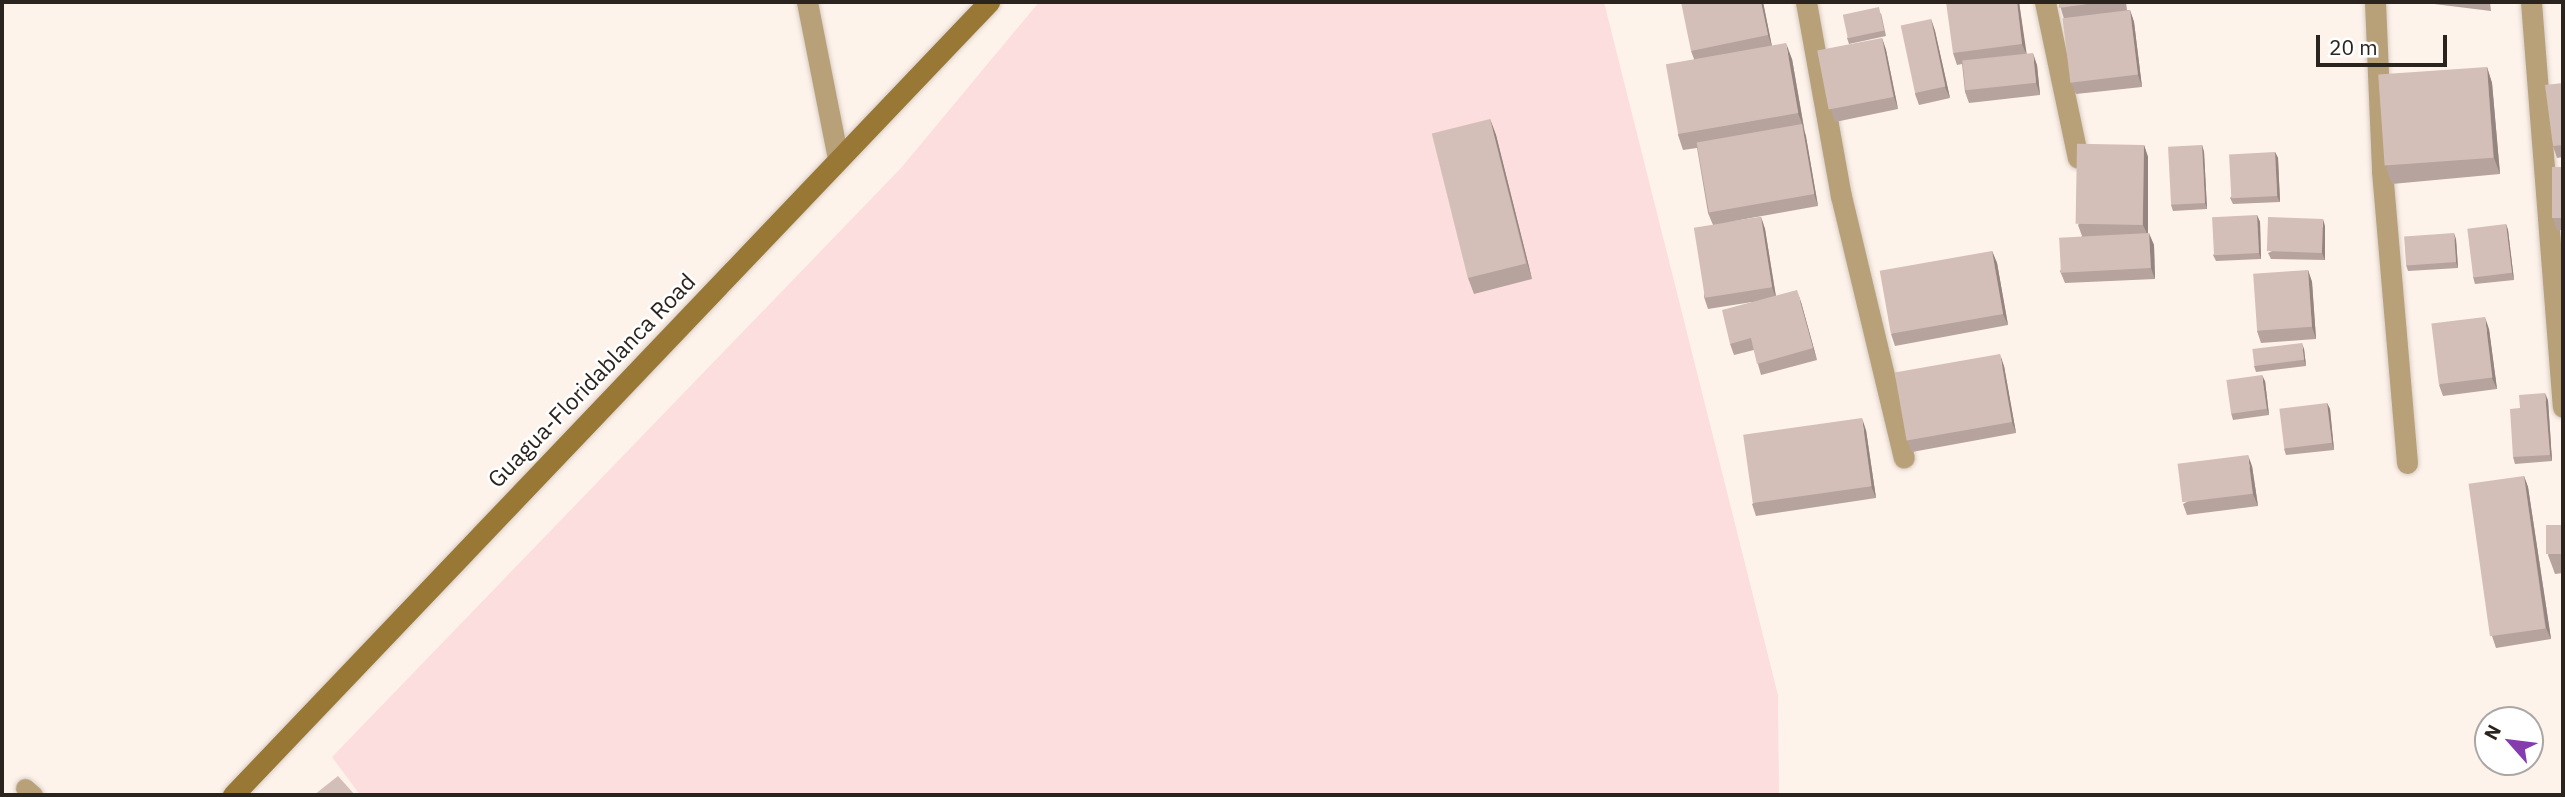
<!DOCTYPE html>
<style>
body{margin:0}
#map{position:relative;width:2565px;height:797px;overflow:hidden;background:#fef3eb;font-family:"IBM Plex Sans",sans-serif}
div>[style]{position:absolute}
.green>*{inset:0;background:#fcdedf}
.roads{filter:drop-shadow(0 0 2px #d8cec6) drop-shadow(0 0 2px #d8cec6)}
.lane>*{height:19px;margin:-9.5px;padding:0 9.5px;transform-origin:9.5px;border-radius:9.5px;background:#b8a178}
.street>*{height:21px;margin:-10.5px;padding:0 10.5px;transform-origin:10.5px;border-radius:10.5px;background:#b8a178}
.secondary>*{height:21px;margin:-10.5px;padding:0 10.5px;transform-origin:10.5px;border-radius:10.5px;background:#997836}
.wall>*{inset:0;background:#b6a39e}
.shaded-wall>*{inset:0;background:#948581}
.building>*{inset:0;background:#d4beb8;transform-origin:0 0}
span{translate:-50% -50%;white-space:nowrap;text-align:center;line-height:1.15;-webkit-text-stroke:5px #fff;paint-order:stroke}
.street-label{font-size:23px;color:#2a231e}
.frame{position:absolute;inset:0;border:4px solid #2a231e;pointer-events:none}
.north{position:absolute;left:2474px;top:706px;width:70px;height:70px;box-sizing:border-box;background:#fff;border:2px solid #aaa7a5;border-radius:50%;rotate:298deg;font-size:19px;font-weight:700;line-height:28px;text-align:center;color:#2a231e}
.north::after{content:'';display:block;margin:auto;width:24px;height:32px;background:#853caf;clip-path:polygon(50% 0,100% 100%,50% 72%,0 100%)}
.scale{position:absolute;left:2316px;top:35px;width:131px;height:32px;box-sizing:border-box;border:4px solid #2a231e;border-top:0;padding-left:9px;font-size:21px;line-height:24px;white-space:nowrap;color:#2a231e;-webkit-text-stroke:5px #fff;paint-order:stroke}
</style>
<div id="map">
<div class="green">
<i style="clip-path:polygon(1039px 2px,1604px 2px,1778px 695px,1779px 795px,360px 795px,332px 757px,901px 168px)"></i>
</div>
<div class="roads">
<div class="lane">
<i style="left:25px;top:788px;width:11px;rotate:41deg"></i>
</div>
<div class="street">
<i style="left:807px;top:2px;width:159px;rotate:78.8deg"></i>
<i style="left:1806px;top:2px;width:197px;rotate:79.8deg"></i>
<i style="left:1841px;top:196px;width:269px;rotate:76.5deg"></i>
<i style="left:2045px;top:2px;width:159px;rotate:78.1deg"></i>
<i style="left:2375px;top:2px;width:169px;rotate:87.6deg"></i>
<i style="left:2382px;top:171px;width:293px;rotate:85.1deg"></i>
<i style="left:2531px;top:2px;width:406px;rotate:85.5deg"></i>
</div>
<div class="secondary">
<i style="left:233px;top:795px;width:1096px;rotate:-46.37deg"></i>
</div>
</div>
<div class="wall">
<i style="clip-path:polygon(1763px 2px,1772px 46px,1792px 59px,1818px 206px,1723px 223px,1761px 217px,1765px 229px,1776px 296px,1801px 302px,1817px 360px,1761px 375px,1754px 350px,1734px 355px,1730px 344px,1752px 302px,1708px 309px,1704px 297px,1713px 225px,1708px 213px,1697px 148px,1683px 150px,1678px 135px,1694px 59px,1691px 51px)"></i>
<i style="clip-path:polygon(2019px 2px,2026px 54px,2037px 65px,2040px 95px,1969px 103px,1965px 92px,1962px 64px,1957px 65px,1953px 53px)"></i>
<i style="clip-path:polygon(2059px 2px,2126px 2px,2127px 10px,2130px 10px,2134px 22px,2142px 87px,2076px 94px,2071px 83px,2064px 19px)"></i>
<i style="clip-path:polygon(2433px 2px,2490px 2px,2491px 11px,2434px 4px)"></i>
<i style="clip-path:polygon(1881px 13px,1886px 36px,1849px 44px,1847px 38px)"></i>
<i style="clip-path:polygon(1931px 19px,1935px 31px,1950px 98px,1919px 105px,1915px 94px)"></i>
<i style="clip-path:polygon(1882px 38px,1886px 50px,1898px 109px,1835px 122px,1831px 110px)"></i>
<i style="clip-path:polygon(2487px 67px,2492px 83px,2500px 174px,2392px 184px,2386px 168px)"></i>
<i style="clip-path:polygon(2563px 83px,2563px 157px,2557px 158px,2553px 146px)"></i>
<i style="clip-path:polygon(1490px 119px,1496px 135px,1532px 279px,1474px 294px,1468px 278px)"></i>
<i style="clip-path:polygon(2144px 145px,2148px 157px,2148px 233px,2154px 245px,2155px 279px,2065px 283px,2060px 271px,2082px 236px,2078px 225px)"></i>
<i style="clip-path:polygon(2202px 145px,2204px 152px,2207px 209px,2173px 211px,2171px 205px)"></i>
<i style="clip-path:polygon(2275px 152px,2278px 158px,2280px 202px,2233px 204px,2230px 198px)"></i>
<i style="clip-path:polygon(2563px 167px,2563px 230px,2557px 230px,2553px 218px)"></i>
<i style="clip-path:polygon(2257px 215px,2260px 222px,2261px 259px,2216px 261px,2213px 255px)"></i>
<i style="clip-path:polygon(2506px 224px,2508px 230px,2514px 280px,2475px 284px,2473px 277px)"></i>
<i style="clip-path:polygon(2325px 226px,2325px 260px,2271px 259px,2268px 253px)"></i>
<i style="clip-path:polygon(2456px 239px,2458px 268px,2408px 271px,2406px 265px)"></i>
<i style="clip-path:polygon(1992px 251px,1997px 263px,2008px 325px,1895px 346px,1891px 334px)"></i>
<i style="clip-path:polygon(2308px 270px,2312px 282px,2316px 339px,2261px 343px,2257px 331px)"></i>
<i style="clip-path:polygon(2489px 329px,2497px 389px,2443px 396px,2439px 385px)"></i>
<i style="clip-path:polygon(2304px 349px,2306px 366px,2256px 372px,2254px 366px)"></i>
<i style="clip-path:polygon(2004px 366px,2016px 433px,1912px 452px,1907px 440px)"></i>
<i style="clip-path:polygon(2265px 381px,2269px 415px,2233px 420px,2231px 413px)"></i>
<i style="clip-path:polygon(2548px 400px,2552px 461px,2515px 464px,2513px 457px,2520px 408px)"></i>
<i style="clip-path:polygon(2327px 403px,2330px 409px,2334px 450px,2286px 455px,2284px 449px)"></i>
<i style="clip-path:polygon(1866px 430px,1876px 498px,1756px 516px,1752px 504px)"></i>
<i style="clip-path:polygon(2252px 466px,2258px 506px,2187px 515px,2183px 504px)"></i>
<i style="clip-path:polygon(2524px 476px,2528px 487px,2551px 639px,2496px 648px,2492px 636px)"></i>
<i style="clip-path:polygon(2563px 525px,2563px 573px,2555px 574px,2548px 555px)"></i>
</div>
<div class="shaded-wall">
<i style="clip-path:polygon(1761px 2px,1763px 2px,1772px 47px,1768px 35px)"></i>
<i style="clip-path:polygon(2017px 2px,2019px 2px,2027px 56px,2022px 44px)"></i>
<i style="clip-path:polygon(2130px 10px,2134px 22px,2142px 87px,2138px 75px)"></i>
<i style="clip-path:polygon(1931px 19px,1935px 31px,1950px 98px,1945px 87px)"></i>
<i style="clip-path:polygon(1882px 38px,1886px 50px,1898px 109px,1894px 97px)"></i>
<i style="clip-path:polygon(1786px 43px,1792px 59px,1804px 129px,1798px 113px)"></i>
<i style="clip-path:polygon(2033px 53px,2037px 65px,2040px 95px,2036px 83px)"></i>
<i style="clip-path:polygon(2487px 67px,2492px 83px,2500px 174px,2494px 158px)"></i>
<i style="clip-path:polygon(1490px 119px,1496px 135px,1532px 279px,1527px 263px)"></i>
<i style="clip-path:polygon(1802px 124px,1806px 136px,1818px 206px,1814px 194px)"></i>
<i style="clip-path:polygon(2144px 145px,2148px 157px,2148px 236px,2143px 225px)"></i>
<i style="clip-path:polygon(2202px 145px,2204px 152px,2207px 209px,2205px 203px)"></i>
<i style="clip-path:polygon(2275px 152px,2278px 158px,2280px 202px,2277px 196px)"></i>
<i style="clip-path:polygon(2257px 215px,2260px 222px,2261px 259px,2259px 253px)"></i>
<i style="clip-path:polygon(1761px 217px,1765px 229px,1776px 298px,1772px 287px)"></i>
<i style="clip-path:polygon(2323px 219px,2325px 226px,2325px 260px,2322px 253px)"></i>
<i style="clip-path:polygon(2506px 224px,2508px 230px,2514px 280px,2512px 273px)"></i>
<i style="clip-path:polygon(2149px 233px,2154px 245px,2155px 279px,2151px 268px)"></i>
<i style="clip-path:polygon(2454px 233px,2456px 239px,2458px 268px,2456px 262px)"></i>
<i style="clip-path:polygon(1992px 251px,1997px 263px,2008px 325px,2003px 314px)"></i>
<i style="clip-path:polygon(2308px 270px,2312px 282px,2316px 339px,2312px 327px)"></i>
<i style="clip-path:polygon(1797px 290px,1801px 302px,1817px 360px,1813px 348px)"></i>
<i style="clip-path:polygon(2485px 317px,2489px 329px,2497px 389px,2492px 378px)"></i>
<i style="clip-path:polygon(2302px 343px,2304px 349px,2306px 366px,2304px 360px)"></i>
<i style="clip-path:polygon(2000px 354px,2004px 366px,2016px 433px,2012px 422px)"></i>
<i style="clip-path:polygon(2262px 375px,2265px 381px,2269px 415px,2267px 409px)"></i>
<i style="clip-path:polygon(2545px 393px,2548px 400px,2552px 461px,2550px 455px)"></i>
<i style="clip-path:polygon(2327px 403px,2330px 409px,2334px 450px,2332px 443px)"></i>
<i style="clip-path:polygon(1862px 418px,1866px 430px,1876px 498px,1871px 486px)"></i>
<i style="clip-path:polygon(2248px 455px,2252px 466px,2258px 506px,2253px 494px)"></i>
<i style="clip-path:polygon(2524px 476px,2528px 487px,2551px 639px,2546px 628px)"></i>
</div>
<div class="building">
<i style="clip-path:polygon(1681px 2px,1761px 2px,1768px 35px,1691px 51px)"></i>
<i style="clip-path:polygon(1946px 2px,2017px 2px,2022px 44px,1953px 53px)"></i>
<i style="clip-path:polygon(2059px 2px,2101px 2px,2059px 8px)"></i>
<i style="left:1879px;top:7px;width:24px;height:37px;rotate:78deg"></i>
<i style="left:2130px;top:10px;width:65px;height:68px;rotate:83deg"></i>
<i style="left:1931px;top:19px;width:69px;height:31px;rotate:78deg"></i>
<i style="left:1882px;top:38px;width:60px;height:66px;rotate:79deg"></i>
<i style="left:1786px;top:43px;width:71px;height:122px;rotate:80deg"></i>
<i style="left:2033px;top:53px;width:30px;height:71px;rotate:84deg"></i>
<i style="left:2487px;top:67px;width:91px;height:109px;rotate:86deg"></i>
<i style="clip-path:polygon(2563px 83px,2563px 145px,2553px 146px,2545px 85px)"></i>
<i style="left:1490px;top:119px;width:149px;height:60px;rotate:76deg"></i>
<i style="left:1802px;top:124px;width:71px;height:107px;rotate:80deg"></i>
<i style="left:2144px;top:145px;width:80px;height:67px;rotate:91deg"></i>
<i style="left:2202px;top:145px;width:58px;height:34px;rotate:87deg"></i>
<i style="left:2275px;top:152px;width:44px;height:46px;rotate:87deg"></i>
<i style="left:2552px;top:167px;width:11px;height:51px"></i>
<i style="left:2257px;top:215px;width:38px;height:45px;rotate:87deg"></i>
<i style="left:1761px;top:217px;width:71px;height:68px;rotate:81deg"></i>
<i style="left:2323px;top:219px;width:34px;height:55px;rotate:92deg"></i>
<i style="left:2506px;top:224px;width:49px;height:39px;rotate:83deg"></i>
<i style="left:2149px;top:233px;width:35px;height:90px;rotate:87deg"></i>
<i style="left:2454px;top:233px;width:29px;height:50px;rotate:86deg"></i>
<i style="left:1992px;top:251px;width:64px;height:114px;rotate:80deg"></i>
<i style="left:2308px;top:270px;width:57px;height:55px;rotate:86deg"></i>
<i style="clip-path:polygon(1797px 290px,1813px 348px,1757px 364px,1751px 338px,1730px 344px,1722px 310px)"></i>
<i style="left:2485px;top:317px;width:61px;height:54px;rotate:83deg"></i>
<i style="left:2302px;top:343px;width:17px;height:50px;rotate:83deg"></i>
<i style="left:2000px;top:354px;width:69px;height:107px;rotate:80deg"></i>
<i style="left:2262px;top:375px;width:34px;height:36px;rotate:82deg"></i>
<i style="clip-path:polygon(2545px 393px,2550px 455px,2513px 457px,2510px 409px,2520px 408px,2519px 395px)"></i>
<i style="left:2327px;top:403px;width:40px;height:48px;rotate:83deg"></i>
<i style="left:1862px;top:418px;width:69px;height:120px;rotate:82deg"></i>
<i style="left:2248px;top:455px;width:39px;height:71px;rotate:83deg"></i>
<i style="left:2524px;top:476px;width:154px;height:56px;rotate:82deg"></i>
<i style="left:2563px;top:525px;width:29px;height:17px;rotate:90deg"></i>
<i style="clip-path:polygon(338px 776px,355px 795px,314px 795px)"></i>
</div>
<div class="street-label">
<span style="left:591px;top:380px;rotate:-46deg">Guagua-Floridablanca Road</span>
</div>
<div class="frame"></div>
<div class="north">N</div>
<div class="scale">20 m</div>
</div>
